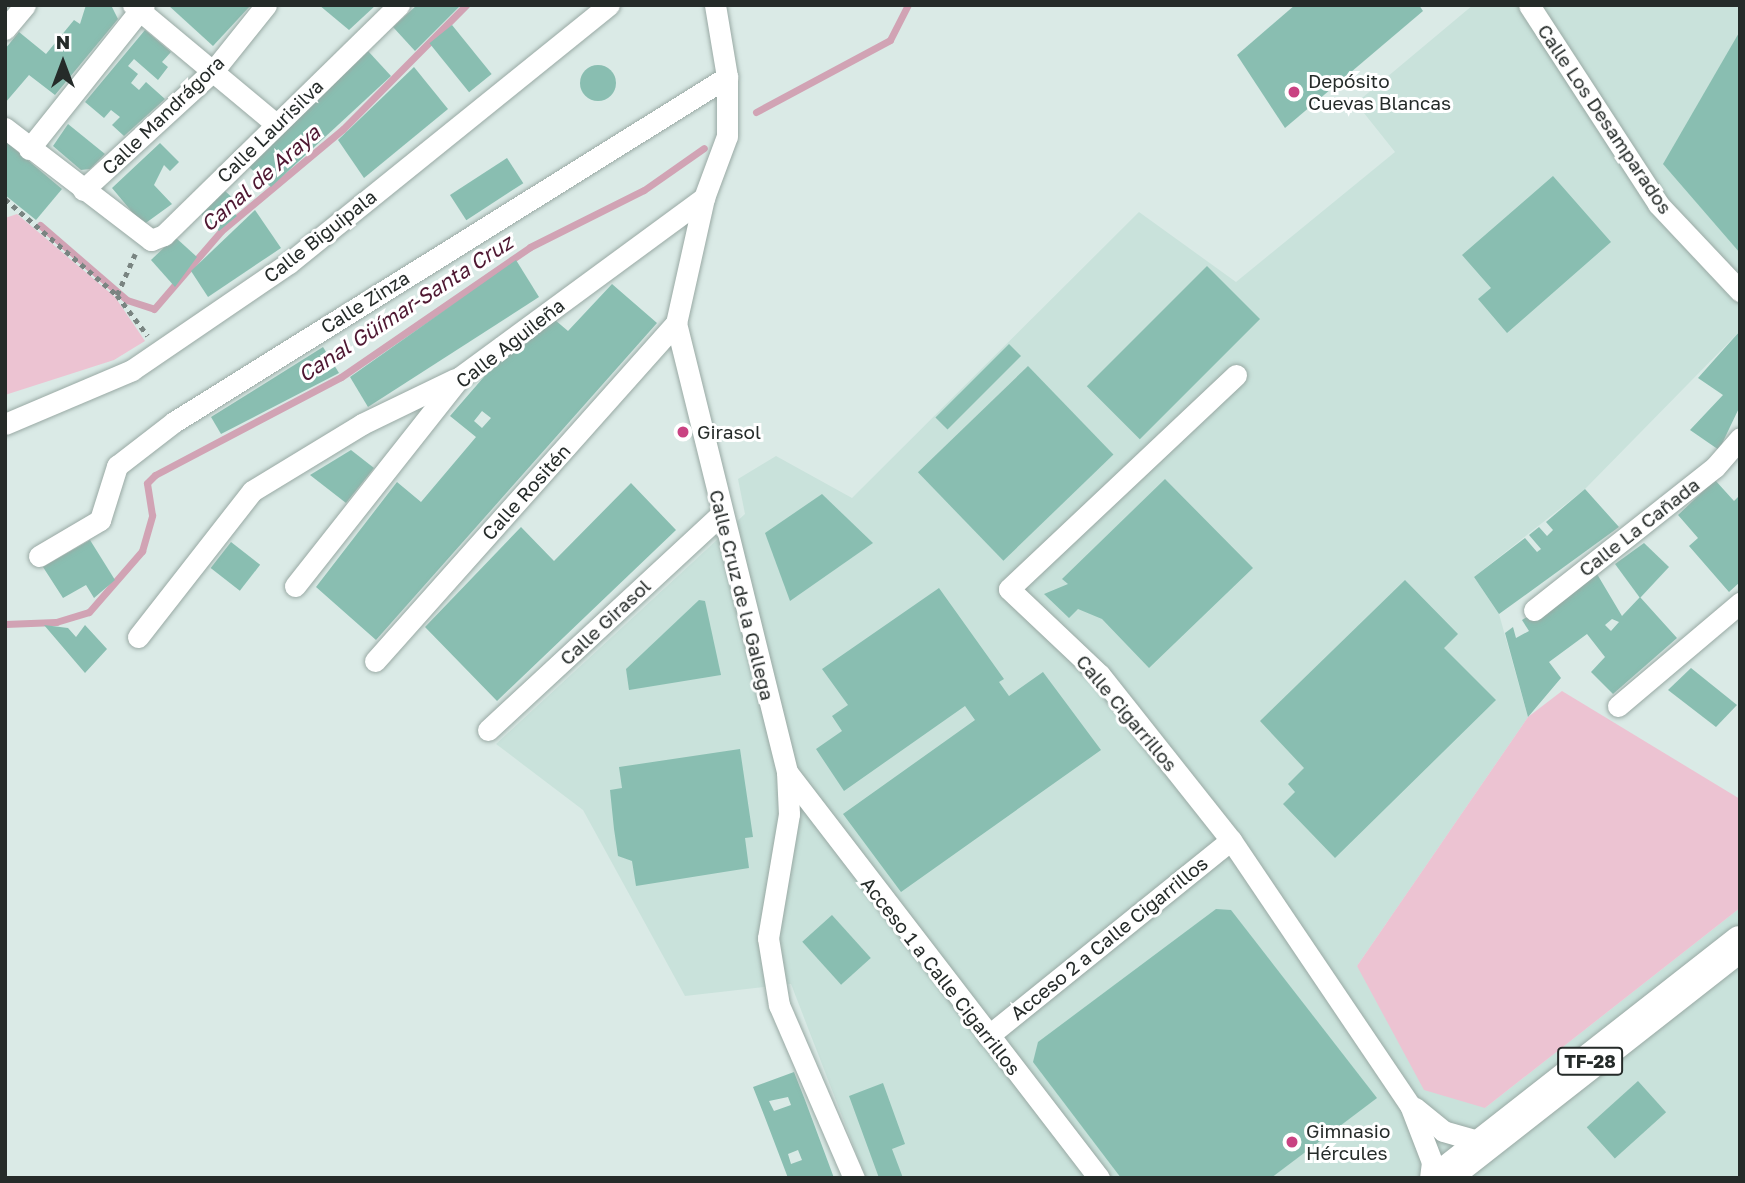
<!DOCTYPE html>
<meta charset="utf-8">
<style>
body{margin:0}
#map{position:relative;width:1745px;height:1183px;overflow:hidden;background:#daeae6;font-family:"Golos Text",sans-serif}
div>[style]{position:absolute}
.built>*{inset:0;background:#c9e2db}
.green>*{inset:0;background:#ecc3d2}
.stream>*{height:7px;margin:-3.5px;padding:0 3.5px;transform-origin:3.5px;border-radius:3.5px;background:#d1a3b4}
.building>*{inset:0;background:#89beb1;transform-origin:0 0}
.round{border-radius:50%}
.path>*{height:4.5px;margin-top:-2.25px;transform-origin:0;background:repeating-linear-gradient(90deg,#798481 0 5px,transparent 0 10px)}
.roads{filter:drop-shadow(0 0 2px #99a9a4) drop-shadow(0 0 2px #99a9a4)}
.street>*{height:21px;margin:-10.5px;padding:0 10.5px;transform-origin:10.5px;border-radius:10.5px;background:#fff}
.primary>*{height:35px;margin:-17.5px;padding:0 17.5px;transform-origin:17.5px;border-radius:17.5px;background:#fff}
.dots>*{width:19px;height:19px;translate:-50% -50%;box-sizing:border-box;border:4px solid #fff;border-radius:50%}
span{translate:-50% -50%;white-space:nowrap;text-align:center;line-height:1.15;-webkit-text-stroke:6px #fff;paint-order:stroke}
.shield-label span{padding:2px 5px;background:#fff;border:2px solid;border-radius:5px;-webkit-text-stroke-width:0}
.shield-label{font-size:18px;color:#252b29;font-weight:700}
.poi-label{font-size:19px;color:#252b29}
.left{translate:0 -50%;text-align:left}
.street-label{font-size:19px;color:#252b29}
.water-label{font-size:21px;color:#4e1731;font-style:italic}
.frame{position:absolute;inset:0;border:7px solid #252b29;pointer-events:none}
.north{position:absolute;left:28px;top:28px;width:70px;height:70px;-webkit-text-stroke:5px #fff;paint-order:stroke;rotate:0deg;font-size:19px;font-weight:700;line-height:28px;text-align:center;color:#252b29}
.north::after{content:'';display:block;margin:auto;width:24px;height:32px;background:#252b29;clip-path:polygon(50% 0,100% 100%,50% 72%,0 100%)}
</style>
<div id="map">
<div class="built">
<i style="clip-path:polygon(1473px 5px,1740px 5px,1740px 331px,1585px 489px,1474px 577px,1499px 614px,1528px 717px,1357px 966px,1485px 1108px,1740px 908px,1740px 1178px,866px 1178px,791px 984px,685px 996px,583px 810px,496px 744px,745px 514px,738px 479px,776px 456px,852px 498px,1139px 212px,1236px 282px,1395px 152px,1356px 103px)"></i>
</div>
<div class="green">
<i style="clip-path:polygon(17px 214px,115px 297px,145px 341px,114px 360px,5px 395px,5px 218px)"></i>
<i style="clip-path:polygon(1562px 691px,1740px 799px,1740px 908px,1485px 1108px,1424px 1090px,1357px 966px,1528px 717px)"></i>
</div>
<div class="stream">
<i style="left:756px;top:112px;width:152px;rotate:-28.2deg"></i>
<i style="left:890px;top:40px;width:39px;rotate:-63deg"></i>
<i style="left:40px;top:225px;width:115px;rotate:40.8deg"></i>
<i style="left:127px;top:300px;width:28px;rotate:18deg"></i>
<i style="left:154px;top:309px;width:103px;rotate:-49.3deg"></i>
<i style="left:221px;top:231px;width:159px;rotate:-39.9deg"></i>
<i style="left:343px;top:129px;width:175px;rotate:-45.2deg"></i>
<i style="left:5px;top:624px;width:51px;rotate:-2.2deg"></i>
<i style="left:56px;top:622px;width:34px;rotate:-17deg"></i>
<i style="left:89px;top:612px;width:81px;rotate:-49deg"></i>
<i style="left:142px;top:551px;width:37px;rotate:-74deg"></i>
<i style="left:152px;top:515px;width:32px;rotate:-99deg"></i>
<i style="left:147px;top:483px;width:11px;rotate:-45deg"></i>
<i style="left:155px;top:475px;width:210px;rotate:-27.8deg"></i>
<i style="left:341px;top:377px;width:229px;rotate:-34.5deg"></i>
<i style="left:530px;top:247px;width:127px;rotate:-26.6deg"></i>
<i style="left:644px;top:190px;width:73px;rotate:-35deg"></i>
</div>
<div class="building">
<i style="clip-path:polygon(86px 5px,111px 5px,118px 19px,55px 95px,29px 75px,5px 103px,5px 49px,19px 32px,46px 54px,74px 20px,80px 24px)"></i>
<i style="clip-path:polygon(168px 5px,251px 5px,213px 46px)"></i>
<i style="clip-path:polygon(319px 5px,376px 5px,349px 30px)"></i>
<i style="clip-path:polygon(417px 5px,461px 5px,415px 51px,393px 27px)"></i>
<i style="clip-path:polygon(1295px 5px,1419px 5px,1423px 11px,1285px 128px,1237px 55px)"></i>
<i style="left:452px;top:25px;width:63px;height:29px;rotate:51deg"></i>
<i style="clip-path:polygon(145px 30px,171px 52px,162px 62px,168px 67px,158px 80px,134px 59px,128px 66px,138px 74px,131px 83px,139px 90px,146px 82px,165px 99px,124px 136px,112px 125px,120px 117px,111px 110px,104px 118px,85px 102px)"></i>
<i style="clip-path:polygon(1740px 31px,1740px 253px,1663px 164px)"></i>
<i style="clip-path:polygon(368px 51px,391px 76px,271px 187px,249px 167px)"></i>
<i class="round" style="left:580px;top:65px;width:36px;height:36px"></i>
<i style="clip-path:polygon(414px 67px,448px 109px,364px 178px,338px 140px)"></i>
<i style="clip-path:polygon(68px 124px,105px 154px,90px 169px,81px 170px,53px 146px)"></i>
<i style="clip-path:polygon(5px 141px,62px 189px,36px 220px,5px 195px)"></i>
<i style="clip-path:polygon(160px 143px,179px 162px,170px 171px,164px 165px,154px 185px,172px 204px,143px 225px,112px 188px)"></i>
<i style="left:507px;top:158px;width:30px;height:68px;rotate:57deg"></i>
<i style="clip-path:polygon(1553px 176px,1611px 242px,1507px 333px,1478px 299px,1491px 288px,1462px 255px)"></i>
<i style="clip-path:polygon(224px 190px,237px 202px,230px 209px,237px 216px,219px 231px,200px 213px)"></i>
<i style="clip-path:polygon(255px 210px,281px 248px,208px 297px,191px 271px)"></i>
<i style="clip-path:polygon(175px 237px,197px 257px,175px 287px,151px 260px)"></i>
<i style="clip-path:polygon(516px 260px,539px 297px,368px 407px,350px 377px)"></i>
<i style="left:1207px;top:266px;width:75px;height:170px;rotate:45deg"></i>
<i style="clip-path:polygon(evenodd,612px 284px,657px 323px,376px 640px,316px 587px,397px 482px,421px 502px,476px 437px,450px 416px,496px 363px,555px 320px,568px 331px,612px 284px,482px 411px,491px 418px,482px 428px,474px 421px,482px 411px)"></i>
<i style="clip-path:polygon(1740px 331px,1740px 406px,1719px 450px,1690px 430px,1723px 395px,1698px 378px)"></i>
<i style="left:1009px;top:344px;width:17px;height:104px;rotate:45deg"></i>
<i style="clip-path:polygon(323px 347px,339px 373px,221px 434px,211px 417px)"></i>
<i style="left:1028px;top:366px;width:123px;height:153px;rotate:46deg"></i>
<i style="clip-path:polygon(351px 450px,374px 468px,346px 503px,310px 475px)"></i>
<i style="clip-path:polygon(1165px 479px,1253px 568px,1149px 668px,1102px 619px,1078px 609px,1069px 618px,1044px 594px,1068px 584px,1062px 579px)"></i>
<i style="clip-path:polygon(1715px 480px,1734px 501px,1740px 495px,1740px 582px,1729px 592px,1689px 546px,1698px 538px,1678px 515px)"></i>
<i style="clip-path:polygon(631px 483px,676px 530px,497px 701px,425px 627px,521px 527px,554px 561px)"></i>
<i style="clip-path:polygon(1585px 489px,1619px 527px,1499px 614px,1474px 577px,1525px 538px,1537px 552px,1541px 549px,1529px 535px,1539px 527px,1547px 536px,1553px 530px,1546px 522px)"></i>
<i style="clip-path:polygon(822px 494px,873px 543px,790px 601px,765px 533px)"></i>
<i style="clip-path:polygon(90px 540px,115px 580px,94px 598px,86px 585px,63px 598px,43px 567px)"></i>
<i style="left:231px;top:542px;width:37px;height:33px;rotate:38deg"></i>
<i style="clip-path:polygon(1644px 543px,1669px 567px,1640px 598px,1615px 564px)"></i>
<i style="clip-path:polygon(evenodd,1597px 574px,1622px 616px,1640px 597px,1677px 638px,1613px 694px,1591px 672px,1605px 657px,1587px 634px,1549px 662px,1561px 678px,1528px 717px,1505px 633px,1513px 627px,1516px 638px,1529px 631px,1522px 620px,1597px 574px,1612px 619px,1619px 622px,1611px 631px,1605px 625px,1612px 619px)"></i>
<i style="clip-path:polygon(1405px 580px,1458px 634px,1444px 648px,1496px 700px,1335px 858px,1283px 804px,1295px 792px,1288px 784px,1304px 768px,1260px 721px)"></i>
<i style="clip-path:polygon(939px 588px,1004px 679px,999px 682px,1009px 696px,1043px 672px,1101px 750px,901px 892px,843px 814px,975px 720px,965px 706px,844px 791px,816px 749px,842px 731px,832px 716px,848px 705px,822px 669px)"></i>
<i style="clip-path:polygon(699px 600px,705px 601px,721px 675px,629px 690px,626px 669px)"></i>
<i style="clip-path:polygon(44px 625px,68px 628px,76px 637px,85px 625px,107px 649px,85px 673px)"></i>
<i style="clip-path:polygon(1691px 668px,1737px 705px,1716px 727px,1668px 690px)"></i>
<i style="clip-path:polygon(740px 749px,753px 837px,745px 838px,749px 868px,636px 886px,632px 861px,618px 856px,614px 829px,610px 790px,622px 788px,619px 767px)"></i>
<i style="clip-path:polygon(1216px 909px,1231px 910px,1377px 1098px,1271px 1178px,1121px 1178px,1033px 1062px,1038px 1042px)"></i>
<i style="left:832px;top:915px;width:58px;height:40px;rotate:48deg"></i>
<i style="clip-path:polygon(evenodd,794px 1072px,805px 1100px,834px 1178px,788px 1178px,764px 1115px,753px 1087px,794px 1072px,788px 1097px,791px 1105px,774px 1111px,769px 1101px,788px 1097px,794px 1072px,798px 1150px,802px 1160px,791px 1164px,788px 1154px,798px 1150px)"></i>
<i style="left:1638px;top:1081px;width:42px;height:69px;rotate:48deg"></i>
<i style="clip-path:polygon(883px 1083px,905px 1144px,892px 1149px,903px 1178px,879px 1178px,849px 1096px)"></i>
</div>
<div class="path">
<i style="left:5px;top:199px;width:148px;rotate:40.6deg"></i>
<i style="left:117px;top:295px;width:51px;rotate:52.9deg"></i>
<i style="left:117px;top:295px;width:45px;rotate:-66.3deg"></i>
</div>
<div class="roads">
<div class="street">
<i style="left:133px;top:5px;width:186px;rotate:39.8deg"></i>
<i style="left:715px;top:5px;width:73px;rotate:80.5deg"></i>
<i style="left:727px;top:77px;width:59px;rotate:90deg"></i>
<i style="left:727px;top:136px;width:66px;rotate:110.4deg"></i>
<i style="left:704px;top:198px;width:128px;rotate:102.6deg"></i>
<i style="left:676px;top:323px;width:463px;rotate:76.1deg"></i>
<i style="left:787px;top:772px;width:42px;rotate:87.3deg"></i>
<i style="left:789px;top:814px;width:126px;rotate:99.6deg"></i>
<i style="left:768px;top:938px;width:68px;rotate:80.7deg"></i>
<i style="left:779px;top:1005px;width:189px;rotate:66.6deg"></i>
<i style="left:1529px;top:5px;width:237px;rotate:57deg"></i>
<i style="left:1658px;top:204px;width:120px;rotate:46.7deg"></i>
<i style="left:5px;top:29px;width:31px;rotate:-50deg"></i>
<i style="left:5px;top:128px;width:184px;rotate:37.5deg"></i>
<i style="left:151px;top:240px;width:14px;rotate:-21deg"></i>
<i style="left:164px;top:235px;width:329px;rotate:-44.4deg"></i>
<i style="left:29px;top:149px;width:184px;rotate:-51.4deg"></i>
<i style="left:83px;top:190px;width:178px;rotate:-42.5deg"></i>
<i style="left:214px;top:70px;width:83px;rotate:-51.3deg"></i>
<i style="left:1236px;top:375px;width:312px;rotate:136.7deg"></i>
<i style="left:1009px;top:589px;width:125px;rotate:43.4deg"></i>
<i style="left:1100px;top:675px;width:211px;rotate:51.6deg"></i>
<i style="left:1231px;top:840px;width:320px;rotate:56deg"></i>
<i style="left:1410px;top:1105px;width:61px;rotate:68.9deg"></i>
<i style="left:1432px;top:1162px;width:16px;rotate:97deg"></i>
<i style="left:5px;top:424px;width:138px;rotate:-23deg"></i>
<i style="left:132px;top:370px;width:190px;rotate:-34.3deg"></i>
<i style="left:289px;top:263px;width:411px;rotate:-38.9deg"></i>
<i style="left:39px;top:556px;width:71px;rotate:-30.5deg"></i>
<i style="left:100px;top:520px;width:57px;rotate:-72.5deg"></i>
<i style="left:117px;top:466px;width:72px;rotate:-37.7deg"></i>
<i style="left:174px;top:422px;width:652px;rotate:-31.96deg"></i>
<i style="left:295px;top:586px;width:266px;rotate:-51.7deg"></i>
<i style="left:460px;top:377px;width:303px;rotate:-36.3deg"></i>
<i style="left:1534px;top:610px;width:231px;rotate:-38.3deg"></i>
<i style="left:1715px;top:467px;width:38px;rotate:-49deg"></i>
<i style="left:138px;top:637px;width:185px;rotate:-52deg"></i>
<i style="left:252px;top:491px;width:129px;rotate:-31.3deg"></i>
<i style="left:362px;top:424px;width:103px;rotate:-25.8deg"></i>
<i style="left:375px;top:661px;width:453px;rotate:-48.3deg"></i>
<i style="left:1618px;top:706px;width:160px;rotate:-40.2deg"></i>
<i style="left:488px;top:730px;width:318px;rotate:-42.8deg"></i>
<i style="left:787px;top:772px;width:512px;rotate:52.46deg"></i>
<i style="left:988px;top:1036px;width:312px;rotate:-38.9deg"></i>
<i style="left:1415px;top:1108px;width:36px;rotate:39deg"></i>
<i style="left:1443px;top:1131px;width:44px;rotate:15.9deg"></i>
</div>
<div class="primary">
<i style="left:1440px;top:1178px;width:381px;rotate:-38.1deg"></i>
</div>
</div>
<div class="dots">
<i style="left:1294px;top:92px;background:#c94282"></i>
<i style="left:683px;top:432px;background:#c94282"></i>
<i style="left:1292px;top:1142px;background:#c94282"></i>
</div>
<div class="shield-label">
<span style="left:1590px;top:1061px">TF-28</span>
</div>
<div class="poi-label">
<span class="left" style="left:1308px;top:92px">Depósito<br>Cuevas Blancas</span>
<span class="left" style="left:697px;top:432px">Girasol</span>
<span class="left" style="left:1306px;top:1142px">Gimnasio<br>Hércules</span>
</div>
<div class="street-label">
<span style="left:163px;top:115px;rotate:-44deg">Calle Mandrágora</span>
<span style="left:1605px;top:119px;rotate:56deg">Calle Los Desamparados</span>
<span style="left:270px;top:131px;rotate:-44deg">Calle Laurisilva</span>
<span style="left:320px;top:236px;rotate:-38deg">Calle Biguipala</span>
<span style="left:365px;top:302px;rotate:-32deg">Calle Zinza</span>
<span style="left:510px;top:343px;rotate:-38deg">Calle Aguileña</span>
<span style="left:526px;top:492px;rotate:-48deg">Calle Rositén</span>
<span style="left:1639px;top:527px;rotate:-38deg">Calle La Cañada</span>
<span style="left:742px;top:595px;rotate:76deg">Calle Cruz de la Gallega</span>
<span style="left:605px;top:622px;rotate:-43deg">Calle Girasol</span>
<span style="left:1127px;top:713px;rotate:50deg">Calle Cigarrillos</span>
<span style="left:1109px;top:938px;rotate:-39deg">Acceso 2 a Calle Cigarrillos</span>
<span style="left:941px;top:976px;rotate:52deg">Acceso 1 a Calle Cigarrillos</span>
</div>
<div class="water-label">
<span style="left:260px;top:178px;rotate:-41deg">Canal de Araya</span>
<span style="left:405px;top:308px;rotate:-33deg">Canal Güímar-Santa Cruz</span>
</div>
<div class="frame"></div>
<div class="north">N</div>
</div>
